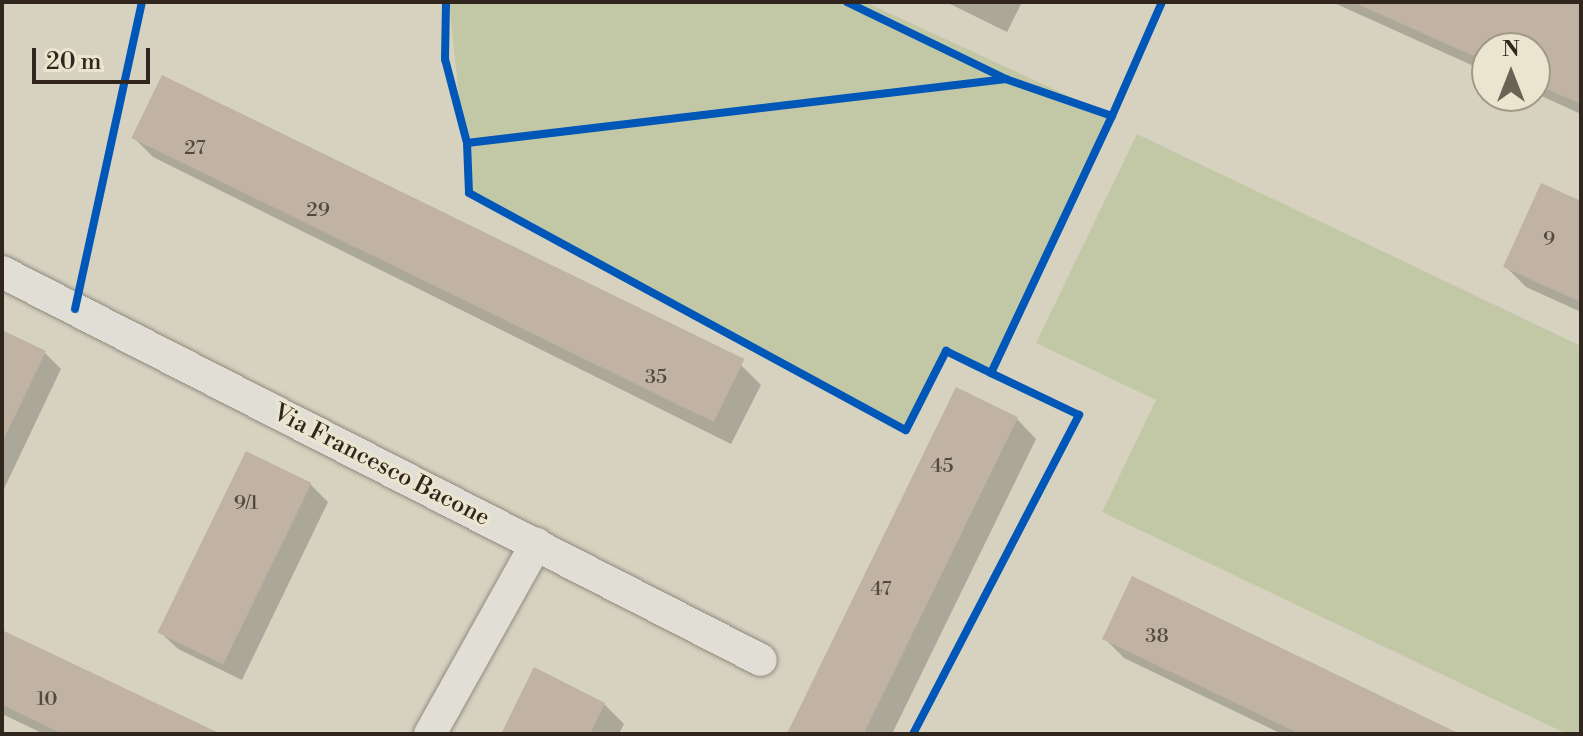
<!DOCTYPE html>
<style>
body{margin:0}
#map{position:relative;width:1583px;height:736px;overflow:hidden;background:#d7d2c0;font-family:"Libre Bodoni",serif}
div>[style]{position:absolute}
.green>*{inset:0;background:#c2c8a6}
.shadow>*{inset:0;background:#0003}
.building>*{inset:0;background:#c0b3a4;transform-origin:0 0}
.roads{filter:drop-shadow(0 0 2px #908b80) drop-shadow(0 0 2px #908b80)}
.minor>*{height:32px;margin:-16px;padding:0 16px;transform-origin:16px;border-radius:16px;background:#e0ded5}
.cycleway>*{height:8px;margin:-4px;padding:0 4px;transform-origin:4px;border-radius:4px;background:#0057b8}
span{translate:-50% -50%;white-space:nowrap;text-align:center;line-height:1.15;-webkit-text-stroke:6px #ebe5d0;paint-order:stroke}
.number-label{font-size:20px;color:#55493f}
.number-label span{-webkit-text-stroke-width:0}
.street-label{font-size:24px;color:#31261d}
.frame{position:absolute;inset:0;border:4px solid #31261d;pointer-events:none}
.north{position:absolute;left:1471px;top:32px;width:80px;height:80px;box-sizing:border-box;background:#ebe5d0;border:2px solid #a19988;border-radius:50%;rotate:0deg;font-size:22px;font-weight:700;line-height:32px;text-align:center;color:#31261d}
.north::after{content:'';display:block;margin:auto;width:28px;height:36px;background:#6b6256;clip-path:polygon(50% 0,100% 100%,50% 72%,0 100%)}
.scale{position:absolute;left:32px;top:48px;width:118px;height:36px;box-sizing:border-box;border:4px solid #31261d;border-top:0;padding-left:10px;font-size:24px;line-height:28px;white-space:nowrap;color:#31261d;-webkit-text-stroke:6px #ebe5d0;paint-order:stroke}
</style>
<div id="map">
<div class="green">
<i style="clip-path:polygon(449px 2px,865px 2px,1112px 116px,991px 373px,946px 351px,906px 430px,469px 193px)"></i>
<i style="clip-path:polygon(1137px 134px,1581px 346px,1581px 734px,1567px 734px,1102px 512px,1156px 400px,1036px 343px)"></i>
</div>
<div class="shadow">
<i style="clip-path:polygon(946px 2px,1022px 2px,1007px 32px)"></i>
<i style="clip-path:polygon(1332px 2px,1570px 2px,1581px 7px,1581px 114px,1535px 93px,1535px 48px,1487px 48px,1487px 72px)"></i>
<i style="clip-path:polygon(133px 137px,741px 365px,761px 385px,731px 444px,153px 157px)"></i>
<i style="clip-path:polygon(1581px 203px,1581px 312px,1526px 287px,1506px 267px)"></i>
<i style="clip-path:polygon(2px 335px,45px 353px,61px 369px,2px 493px)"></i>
<i style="clip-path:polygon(1017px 419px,1036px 439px,892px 734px,788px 734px)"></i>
<i style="clip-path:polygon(247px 454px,311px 485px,328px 502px,242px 680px,178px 649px,161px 633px)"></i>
<i style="clip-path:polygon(2px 632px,216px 734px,44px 734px,2px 714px)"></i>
<i style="clip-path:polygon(1104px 638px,1454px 734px,1282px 734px,1124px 658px)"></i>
<i style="clip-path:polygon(604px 704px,624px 724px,619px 734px,503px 734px)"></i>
</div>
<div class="building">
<i style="clip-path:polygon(1353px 2px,1581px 2px,1581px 104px,1535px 84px,1535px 48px,1487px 48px,1487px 62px)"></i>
<i style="left:162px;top:75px;width:648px;height:70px;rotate:26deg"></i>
<i style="clip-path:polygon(1541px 183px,1581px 201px,1581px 302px,1503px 267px)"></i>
<i style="clip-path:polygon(2px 330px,46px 351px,2px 443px)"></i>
<i style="left:956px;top:387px;width:69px;height:386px;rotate:26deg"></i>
<i style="left:246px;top:451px;width:73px;height:202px;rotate:26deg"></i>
<i style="clip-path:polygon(1132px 576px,1460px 734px,1300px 734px,1102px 639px)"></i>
<i style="clip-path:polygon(2px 630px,221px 734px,63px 734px,2px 705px)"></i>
<i style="clip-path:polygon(534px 667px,605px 703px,590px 734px,501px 734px)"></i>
</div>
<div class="roads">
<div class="minor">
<i style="left:2px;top:272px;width:852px;rotate:27.08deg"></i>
<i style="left:430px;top:734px;width:218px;rotate:-60.8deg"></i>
</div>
</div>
<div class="cycleway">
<i style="left:446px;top:2px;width:57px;rotate:91deg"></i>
<i style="left:445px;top:59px;width:87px;rotate:75.3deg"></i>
<i style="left:467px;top:143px;width:543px;rotate:-6.77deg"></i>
<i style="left:1006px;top:79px;width:177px;rotate:-154.2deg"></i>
<i style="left:1112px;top:116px;width:124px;rotate:-66.3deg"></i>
<i style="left:467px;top:143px;width:50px;rotate:87.7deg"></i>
<i style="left:469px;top:193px;width:497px;rotate:28.5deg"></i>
<i style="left:906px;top:430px;width:89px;rotate:-63.1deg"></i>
<i style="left:946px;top:351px;width:50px;rotate:26.1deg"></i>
<i style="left:75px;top:309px;width:314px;rotate:-77.7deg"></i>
<i style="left:913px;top:734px;width:360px;rotate:-62.5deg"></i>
<i style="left:1079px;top:415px;width:98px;rotate:-154.5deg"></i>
<i style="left:991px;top:373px;width:284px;rotate:-64.8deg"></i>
<i style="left:1112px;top:116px;width:112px;rotate:-160.8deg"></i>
</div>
<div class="number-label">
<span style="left:195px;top:148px">27</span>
<span style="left:318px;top:210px">29</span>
<span style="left:1549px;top:239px">9</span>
<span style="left:656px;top:377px">35</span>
<span style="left:942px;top:466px">45</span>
<span style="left:246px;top:503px">9/1</span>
<span style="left:881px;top:589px">47</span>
<span style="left:1157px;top:636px">38</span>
<span style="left:47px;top:699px">10</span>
</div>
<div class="street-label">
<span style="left:381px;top:466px;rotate:27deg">Via Francesco Bacone</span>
</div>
<div class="frame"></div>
<div class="north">N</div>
<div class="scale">20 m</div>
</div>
